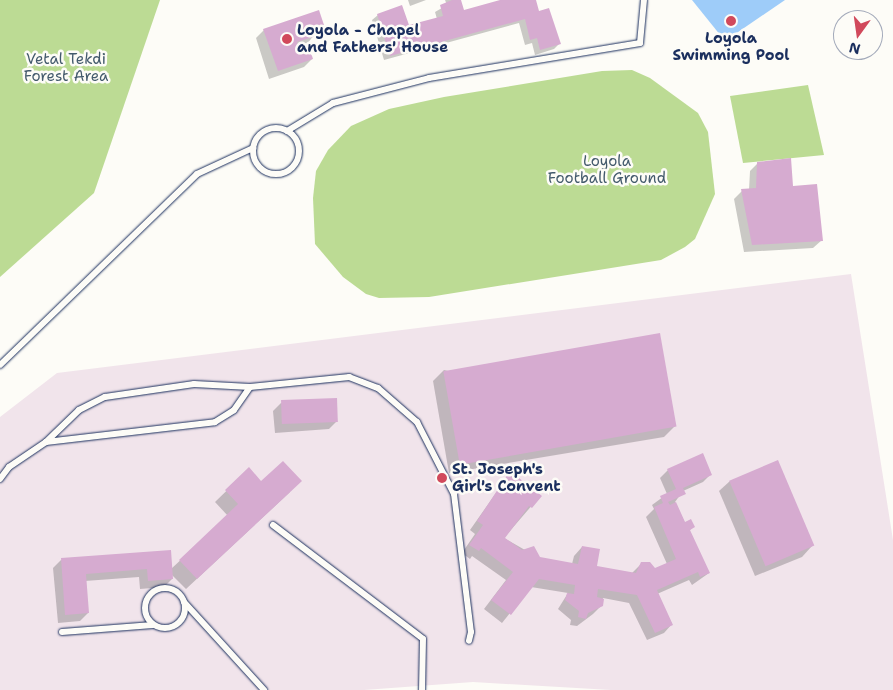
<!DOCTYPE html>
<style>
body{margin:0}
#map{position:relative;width:893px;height:690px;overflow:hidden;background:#fdfcf7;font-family:"Shantell Sans",sans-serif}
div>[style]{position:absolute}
.built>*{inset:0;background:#f1e4eb}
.green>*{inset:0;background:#bcdb94}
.water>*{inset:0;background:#9eccf9}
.shadow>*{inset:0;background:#0003}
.building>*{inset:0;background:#d6abd0;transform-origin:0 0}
.roads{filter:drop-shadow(0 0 1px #1b2f5e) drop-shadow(0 0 1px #1b2f5e)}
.service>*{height:6px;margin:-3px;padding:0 3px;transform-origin:3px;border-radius:3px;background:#fdfcf7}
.service>.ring{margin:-3px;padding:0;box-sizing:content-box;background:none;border:6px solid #fdfcf7;border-radius:50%}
.dots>*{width:14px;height:14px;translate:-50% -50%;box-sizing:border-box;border:2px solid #fdfcf7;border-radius:50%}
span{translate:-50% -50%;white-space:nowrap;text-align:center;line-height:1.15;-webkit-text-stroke:5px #fdfcf7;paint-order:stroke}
.poi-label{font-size:15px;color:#1b2f5e;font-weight:700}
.left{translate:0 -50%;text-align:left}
.park-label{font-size:15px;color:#435a6c}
.north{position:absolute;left:833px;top:10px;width:50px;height:50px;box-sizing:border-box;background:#fdfcf7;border:1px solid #a3aaba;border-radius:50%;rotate:194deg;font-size:14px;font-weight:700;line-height:20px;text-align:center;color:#1b2f5e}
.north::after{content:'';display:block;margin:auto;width:18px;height:22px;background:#d1495b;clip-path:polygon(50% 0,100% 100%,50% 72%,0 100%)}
</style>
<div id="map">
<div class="built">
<i style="clip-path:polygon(851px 274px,893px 540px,893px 690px,611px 690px,473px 682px,364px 690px,0 690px,0 417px,57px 373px)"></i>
</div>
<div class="green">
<i style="clip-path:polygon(0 0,160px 0,94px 193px,0 277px)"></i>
<i style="clip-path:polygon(632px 70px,650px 78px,698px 113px,708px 132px,715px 194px,695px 239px,685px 247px,661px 260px,429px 297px,379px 298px,366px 294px,343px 277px,315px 244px,313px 198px,316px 171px,328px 150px,351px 126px,389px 109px,444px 97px,602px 71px)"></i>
<i style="clip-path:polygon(808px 85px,824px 155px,743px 163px,730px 96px)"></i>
</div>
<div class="water">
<i style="clip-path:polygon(692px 0,785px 0,725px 41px)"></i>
</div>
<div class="shadow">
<i style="clip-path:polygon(408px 0,426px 0,410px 6px)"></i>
<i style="clip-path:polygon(445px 0,460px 0,463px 11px,505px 0,534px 0,538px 13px,559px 44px,554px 49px,535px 55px,532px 43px,525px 45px,519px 23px,384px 60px,372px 20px,378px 15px,408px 26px,437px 19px,435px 12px,447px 5px)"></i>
<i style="clip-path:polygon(322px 25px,307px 44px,297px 47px,300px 54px,312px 59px,304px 67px,269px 79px,256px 38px,264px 30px)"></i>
<i style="clip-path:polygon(758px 163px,822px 240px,813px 248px,744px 252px,734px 199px,742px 191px,749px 190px,750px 171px)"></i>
<i style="clip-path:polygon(444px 370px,675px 426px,664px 437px,449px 473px,433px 381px)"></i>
<i style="clip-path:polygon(281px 403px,337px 421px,329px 429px,275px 433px,273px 411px)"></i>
<i style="clip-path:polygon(249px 469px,261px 483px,290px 492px,186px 589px,171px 574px,172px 579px,164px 587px,140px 589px,139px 577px,85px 581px,88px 613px,80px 621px,58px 623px,53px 568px,61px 560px,171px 569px,228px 516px,215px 502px)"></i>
<i style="clip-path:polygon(668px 470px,711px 474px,703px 482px,683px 491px,675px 502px,685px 523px,693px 527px,689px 531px,709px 573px,692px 585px,689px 580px,657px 594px,672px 624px,664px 633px,647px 640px,629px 603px,603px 598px,601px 606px,593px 614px,577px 626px,570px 625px,571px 620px,558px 609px,568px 593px,531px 587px,502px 623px,484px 609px,506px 580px,472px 556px,470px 559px,462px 553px,475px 534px,470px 530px,510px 473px,540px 496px,504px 538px,539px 558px,572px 564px,574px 556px,582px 547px,596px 567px,632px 573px,641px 564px,655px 569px,667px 564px,646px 517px,654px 509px,652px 505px,667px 494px,660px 478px)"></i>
<i style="clip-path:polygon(730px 481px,812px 546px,802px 557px,755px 576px,719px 491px)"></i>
</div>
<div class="building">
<i style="clip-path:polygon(452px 0,461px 0,464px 10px,500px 0,536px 0,539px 11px,549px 8px,561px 44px,540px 50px,537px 38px,530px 40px,525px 19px,390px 56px,377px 14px,402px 5px,409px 25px,443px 16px,440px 5px)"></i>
<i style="clip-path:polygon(319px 10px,324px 25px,314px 28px,316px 36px,297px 42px,300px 52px,310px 49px,313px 59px,278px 71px,263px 29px)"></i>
<i style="clip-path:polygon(791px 158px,793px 186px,817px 184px,823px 241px,752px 245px,741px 189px,756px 188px,757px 162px)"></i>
<i style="left:660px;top:333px;width:95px;height:220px;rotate:80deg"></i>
<i style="left:337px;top:398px;width:24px;height:56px;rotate:88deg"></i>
<i style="clip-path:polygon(703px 453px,712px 475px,683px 488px,686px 494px,668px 502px,670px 505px,676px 502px,685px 522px,691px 519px,695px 527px,690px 530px,710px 573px,700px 577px,698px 572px,657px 590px,673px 625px,655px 633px,637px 595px,598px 589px,597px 597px,604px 599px,603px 606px,588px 613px,586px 619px,578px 617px,579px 611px,565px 600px,567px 593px,574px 594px,575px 585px,539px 579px,511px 615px,491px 600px,513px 572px,481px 548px,479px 551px,469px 545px,483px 525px,477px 521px,510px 471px,542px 496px,532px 508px,529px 506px,505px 538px,522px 550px,534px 546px,540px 557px,578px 564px,582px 546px,600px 549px,597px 566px,636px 573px,641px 562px,650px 562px,655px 568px,676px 559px,654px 507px,663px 503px,660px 496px,676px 489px,667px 469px)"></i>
<i style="left:778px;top:460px;width:93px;height:53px;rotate:67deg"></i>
<i style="clip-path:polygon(283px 461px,302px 481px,197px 579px,179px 560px,238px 504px,225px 490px,249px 467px,261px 481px)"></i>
<i style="clip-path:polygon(171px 550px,173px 579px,148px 581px,147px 569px,86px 574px,89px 613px,65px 615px,61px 558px)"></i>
</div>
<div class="roads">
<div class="service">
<i class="ring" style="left:253px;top:128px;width:40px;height:40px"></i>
<i style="left:287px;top:131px;width:54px;rotate:-31.3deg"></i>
<i style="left:333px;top:103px;width:99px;rotate:-14.6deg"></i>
<i style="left:429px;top:78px;width:214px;rotate:-9.4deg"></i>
<i style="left:640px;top:43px;width:43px;rotate:-84.7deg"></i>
<i style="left:0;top:365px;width:274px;rotate:-44.1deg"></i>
<i style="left:197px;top:174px;width:62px;rotate:-24.9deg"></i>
<i style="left:46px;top:442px;width:170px;rotate:-6.7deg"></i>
<i style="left:215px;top:422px;width:22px;rotate:-32deg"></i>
<i style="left:234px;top:410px;width:28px;rotate:-55deg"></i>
<i style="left:0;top:479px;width:15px;rotate:-53deg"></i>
<i style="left:9px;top:467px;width:45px;rotate:-34deg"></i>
<i style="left:46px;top:442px;width:46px;rotate:-44.1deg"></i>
<i style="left:79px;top:410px;width:29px;rotate:-27deg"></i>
<i style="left:105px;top:397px;width:90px;rotate:-8.3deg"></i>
<i style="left:194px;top:384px;width:56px;rotate:3.1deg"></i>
<i style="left:250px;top:387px;width:100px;rotate:-5.8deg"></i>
<i style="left:349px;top:377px;width:31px;rotate:21deg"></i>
<i style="left:378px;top:388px;width:52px;rotate:41.1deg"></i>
<i style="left:417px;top:422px;width:81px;rotate:62.8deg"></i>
<i style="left:454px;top:494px;width:139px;rotate:83deg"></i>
<i style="left:471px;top:632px;width:9px;rotate:103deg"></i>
<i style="left:273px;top:525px;width:188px;rotate:37.2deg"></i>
<i style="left:423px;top:639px;width:51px;rotate:91.1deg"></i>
<i class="ring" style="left:145px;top:588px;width:34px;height:34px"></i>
<i style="left:184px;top:602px;width:119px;rotate:47.7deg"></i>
<i style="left:62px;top:632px;width:91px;rotate:-4.4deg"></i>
</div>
</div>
<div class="dots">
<i style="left:731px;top:21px;background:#d1495b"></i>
<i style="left:287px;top:39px;background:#d1495b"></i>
<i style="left:442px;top:478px;background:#d1495b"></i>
</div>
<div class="poi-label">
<span class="left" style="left:297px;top:39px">Loyola - Chapel<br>and Fathers' House</span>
<span style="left:731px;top:47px">Loyola<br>Swimming Pool</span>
<span class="left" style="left:452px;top:478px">St. Joseph's<br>Girl's Convent</span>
</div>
<div class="park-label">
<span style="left:66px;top:68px">Vetal Tekdi<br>Forest Area</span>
<span style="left:607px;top:170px">Loyola<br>Football Ground</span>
</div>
<div class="north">N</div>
</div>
